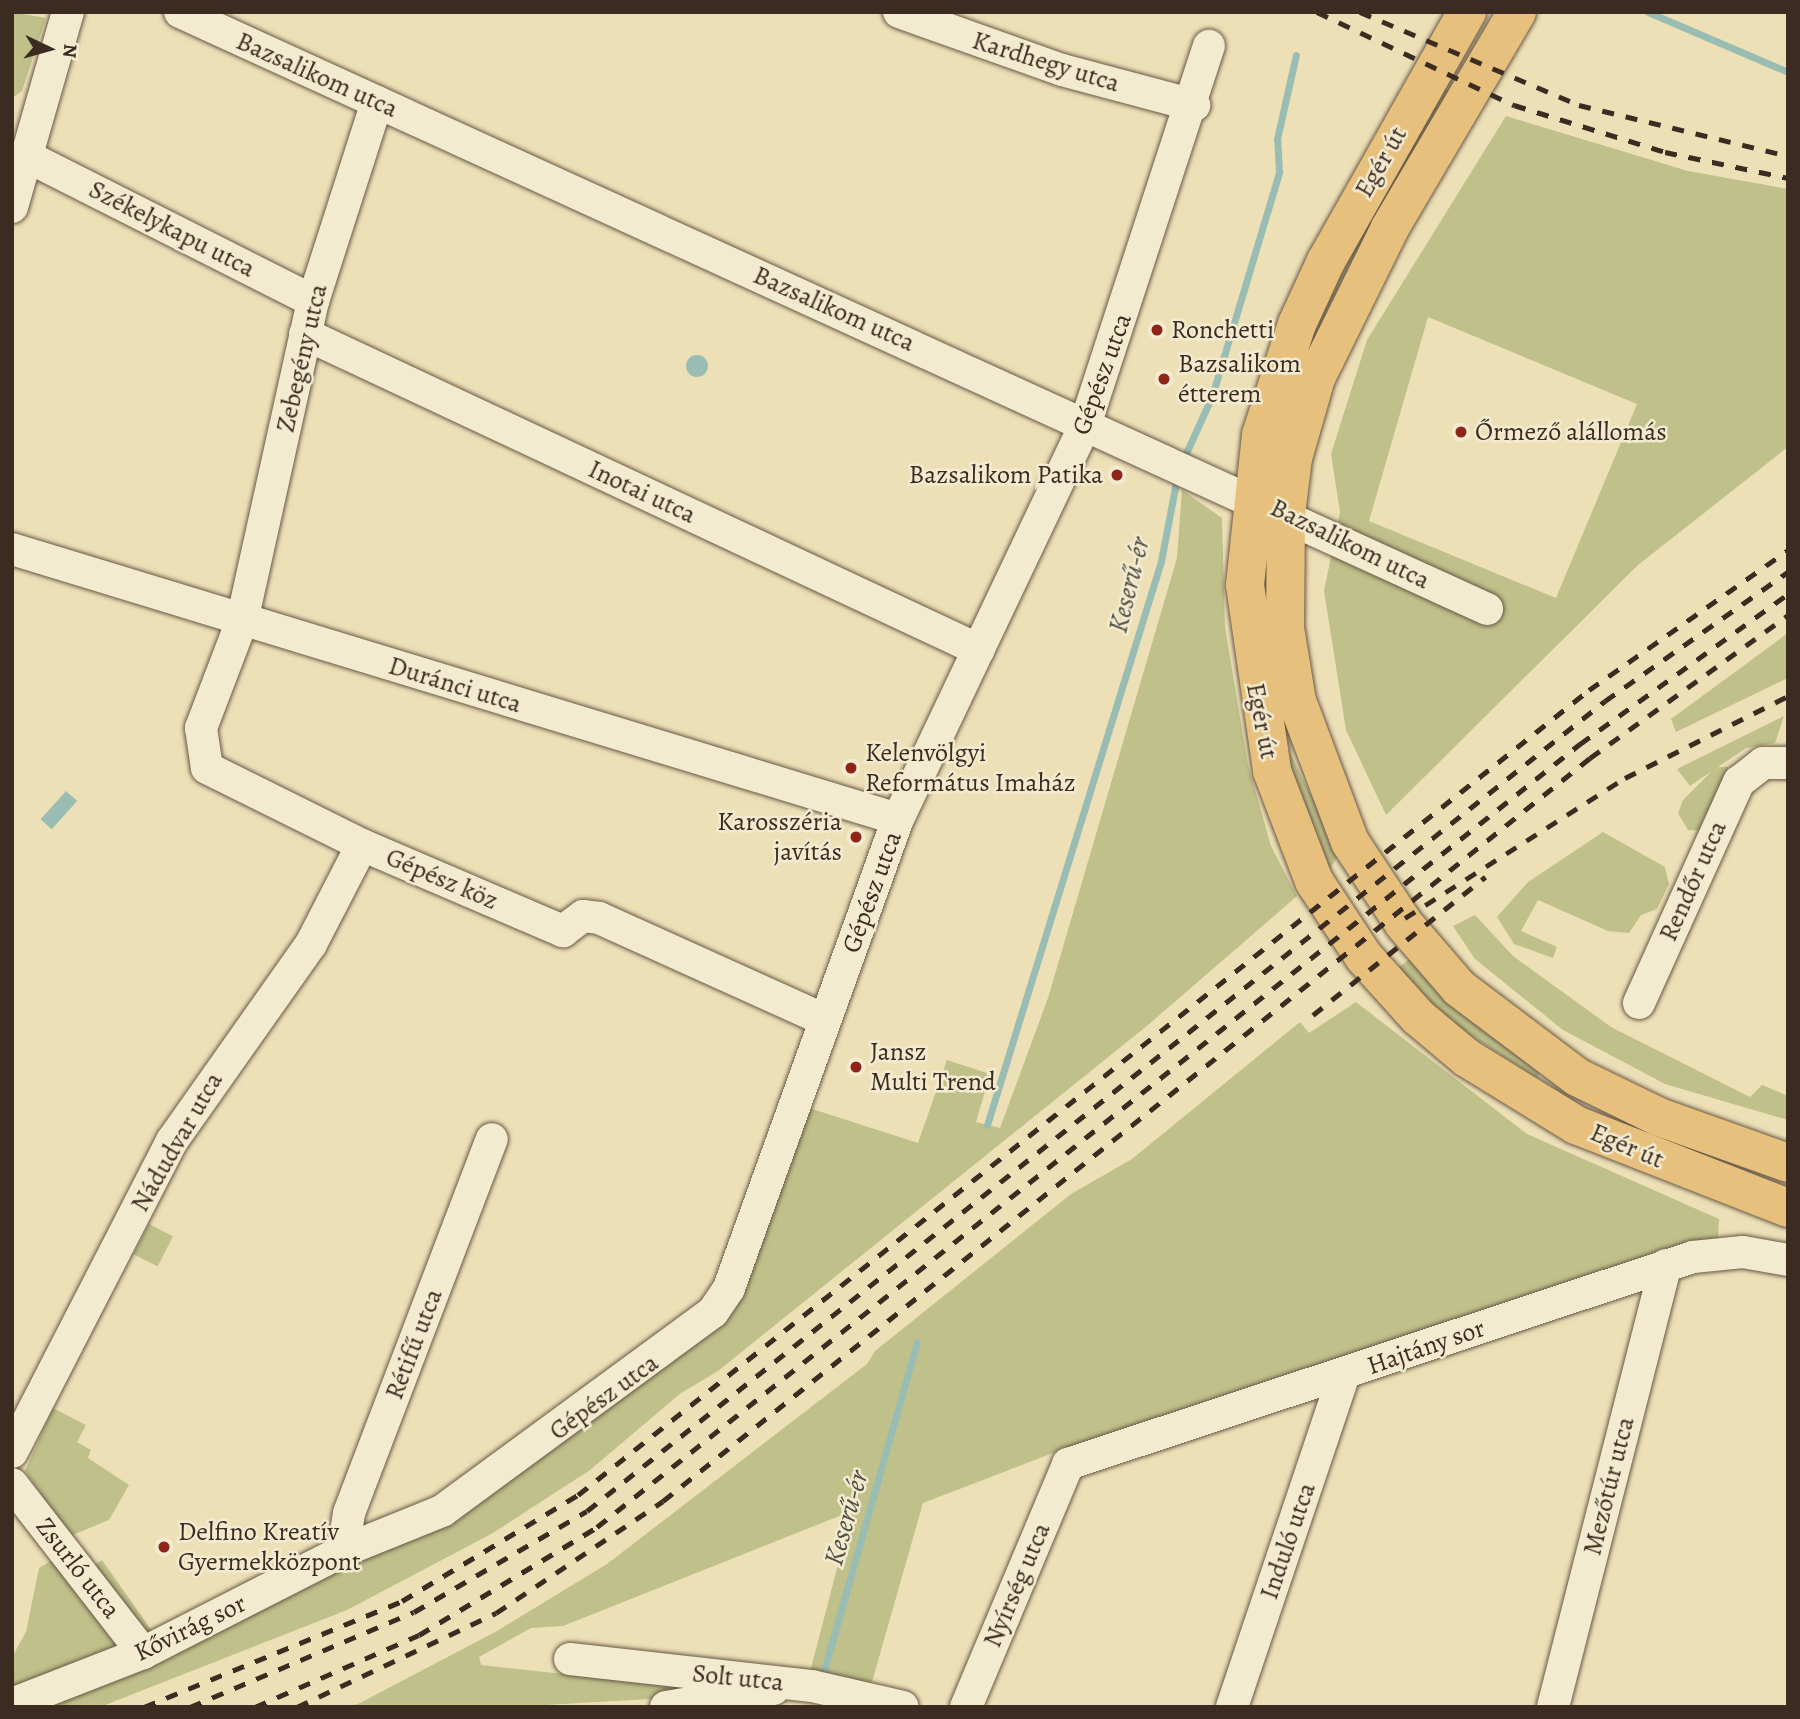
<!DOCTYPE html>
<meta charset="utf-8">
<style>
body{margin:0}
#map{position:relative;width:1800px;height:1719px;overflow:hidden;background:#ede0b7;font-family:Alegreya,serif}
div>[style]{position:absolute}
.green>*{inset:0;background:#bfc08a;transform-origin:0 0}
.water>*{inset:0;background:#99bdb2;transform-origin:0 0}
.round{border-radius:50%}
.stream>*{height:7px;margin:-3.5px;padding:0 3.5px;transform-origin:3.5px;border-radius:3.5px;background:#99bdb2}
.roads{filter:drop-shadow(0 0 2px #685846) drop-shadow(0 0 2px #685846)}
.minor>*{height:32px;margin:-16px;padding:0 16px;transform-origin:16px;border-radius:16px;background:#f3ebd0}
.major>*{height:38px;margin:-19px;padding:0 19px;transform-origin:19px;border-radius:19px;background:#e6c07c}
.rail>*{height:5px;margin-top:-2.5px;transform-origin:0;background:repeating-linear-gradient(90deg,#3c2b20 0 12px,transparent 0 24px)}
.dots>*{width:19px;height:19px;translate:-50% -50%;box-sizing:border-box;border:4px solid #f3ebd0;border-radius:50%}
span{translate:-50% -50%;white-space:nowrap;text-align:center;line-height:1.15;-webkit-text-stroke:5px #f3ebd0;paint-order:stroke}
.street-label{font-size:26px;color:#3c2b20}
.poi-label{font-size:26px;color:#3c2b20}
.left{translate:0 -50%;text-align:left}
.right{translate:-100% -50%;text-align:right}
.water-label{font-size:28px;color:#535044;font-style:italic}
.frame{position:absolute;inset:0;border:14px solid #3c2b20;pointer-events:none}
.north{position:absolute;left:14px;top:14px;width:70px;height:70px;-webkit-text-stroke:5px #f3ebd0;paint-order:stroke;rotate:95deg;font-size:19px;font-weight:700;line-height:28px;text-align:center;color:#3c2b20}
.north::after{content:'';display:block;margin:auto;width:24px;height:32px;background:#3c2b20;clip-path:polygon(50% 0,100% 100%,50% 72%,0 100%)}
</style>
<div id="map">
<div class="green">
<i style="clip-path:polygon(12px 12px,46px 18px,22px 91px,12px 98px)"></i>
<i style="clip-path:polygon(1443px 89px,1457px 95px,1279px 425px,1326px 299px)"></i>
<i style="clip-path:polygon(evenodd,1506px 116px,1688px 171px,1788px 189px,1788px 447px,1638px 565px,1386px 815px,1346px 730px,1324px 591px,1340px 512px,1331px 454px,1367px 340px,1506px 116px,1428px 317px,1637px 404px,1556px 598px,1369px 521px,1428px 317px)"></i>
<i style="clip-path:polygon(1182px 490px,1222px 518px,1225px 627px,1248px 765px,1271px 846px,1297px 896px,1148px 1025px,718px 1371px,681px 1393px,590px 1470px,493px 1533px,347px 1610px,100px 1707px,22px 1707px,350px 1558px,710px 1327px,806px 1107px,918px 1143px,947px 1060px,990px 1074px,976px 1122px,1000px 1128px,1048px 998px,1177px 558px)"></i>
<i style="clip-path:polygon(1788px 633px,1788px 678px,1676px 732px,1671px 719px)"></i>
<i style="clip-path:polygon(1784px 716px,1775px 743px,1746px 748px,1690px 786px,1677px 769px)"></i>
<i style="clip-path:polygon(1284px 741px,1340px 853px,1327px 873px,1302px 823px)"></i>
<i style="clip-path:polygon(1716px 767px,1728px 767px,1729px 783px,1704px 831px,1688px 830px,1678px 813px,1683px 800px)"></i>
<i style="clip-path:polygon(1603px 832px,1665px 867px,1669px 884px,1657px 909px,1641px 915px,1629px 933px,1608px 931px,1538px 900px,1521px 931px,1557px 947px,1553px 958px,1514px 944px,1497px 917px,1528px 882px)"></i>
<i style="clip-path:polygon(1475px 915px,1513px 956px,1611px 1027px,1750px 1097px,1762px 1085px,1788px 1096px,1788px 1120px,1665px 1084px,1563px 1030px,1475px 959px,1453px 926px)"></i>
<i style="clip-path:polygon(1411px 958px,1540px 1071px,1537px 1078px,1436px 1013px,1395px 970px)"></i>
<i style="clip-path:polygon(1356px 1002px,1527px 1134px,1719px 1219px,1718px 1244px,1058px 1451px,923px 1503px,870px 1689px,810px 1672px,852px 1511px,563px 1626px,531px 1628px,479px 1657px,481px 1665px,711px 1690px,703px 1696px,510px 1707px,340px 1707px,358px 1704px,497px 1631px,607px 1564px,867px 1364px,875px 1351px,1071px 1194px,1132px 1159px,1300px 1022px,1309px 1033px)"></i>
<i style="left:149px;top:1224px;width:27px;height:34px;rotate:27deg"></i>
<i style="clip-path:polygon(53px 1408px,86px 1425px,77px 1442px,91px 1450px,88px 1458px,129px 1485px,109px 1520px,70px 1536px,25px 1471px)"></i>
<i style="clip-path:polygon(54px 1559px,119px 1646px,12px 1691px,12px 1657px,26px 1632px,39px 1568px)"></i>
<i style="clip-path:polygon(102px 1560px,145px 1621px,152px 1631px,142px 1631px,90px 1568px)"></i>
</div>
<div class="water">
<i class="round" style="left:686px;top:355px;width:22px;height:22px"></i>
<i style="left:66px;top:791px;width:15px;height:38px;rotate:42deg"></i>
</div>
<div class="stream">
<i style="left:1648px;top:12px;width:152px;rotate:23.2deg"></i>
<i style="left:1182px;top:462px;width:72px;rotate:-65.6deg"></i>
<i style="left:1212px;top:396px;width:234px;rotate:-73.3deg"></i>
<i style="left:1279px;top:172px;width:33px;rotate:-93deg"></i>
<i style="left:1277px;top:139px;width:86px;rotate:-77.3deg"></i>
<i style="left:987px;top:1125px;width:590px;rotate:-72.85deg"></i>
<i style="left:1161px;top:561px;width:86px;rotate:-79.2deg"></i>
<i style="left:821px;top:1681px;width:352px;rotate:-74.2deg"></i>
</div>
<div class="roads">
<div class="minor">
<i style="left:180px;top:12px;width:1437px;rotate:24.55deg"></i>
<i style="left:899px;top:12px;width:173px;rotate:19.6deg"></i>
<i style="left:1062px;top:70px;width:137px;rotate:14.9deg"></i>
<i style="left:377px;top:102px;width:209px;rotate:107.8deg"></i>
<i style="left:313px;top:301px;width:325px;rotate:102.5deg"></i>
<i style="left:243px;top:618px;width:118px;rotate:110.9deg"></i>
<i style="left:201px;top:728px;width:40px;rotate:81.5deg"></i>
<i style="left:207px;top:768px;width:173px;rotate:26.4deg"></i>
<i style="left:362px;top:845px;width:219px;rotate:23.2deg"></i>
<i style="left:563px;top:931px;width:25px;rotate:-37deg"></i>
<i style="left:583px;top:916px;width:16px;rotate:7deg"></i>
<i style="left:599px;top:918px;width:248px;rotate:24.3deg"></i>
<i style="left:30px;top:158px;width:317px;rotate:26.8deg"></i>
<i style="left:12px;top:207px;width:203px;rotate:-74deg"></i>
<i style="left:305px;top:334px;width:744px;rotate:25.12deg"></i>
<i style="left:12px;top:549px;width:926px;rotate:16.95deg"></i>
<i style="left:1639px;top:1003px;width:243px;rotate:-65.7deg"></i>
<i style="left:1739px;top:782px;width:31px;rotate:-38deg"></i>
<i style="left:1763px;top:763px;width:25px"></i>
<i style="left:12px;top:1452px;width:350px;rotate:-62.8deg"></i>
<i style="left:172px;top:1141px;width:241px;rotate:-54.8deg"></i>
<i style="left:311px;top:944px;width:111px;rotate:-62.7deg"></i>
<i style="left:12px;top:1484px;width:214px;rotate:52.2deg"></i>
<i style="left:343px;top:1551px;width:38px;rotate:-81deg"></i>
<i style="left:349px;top:1513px;width:400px;rotate:-69.1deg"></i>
<i style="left:570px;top:1659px;width:244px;rotate:6.4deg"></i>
<i style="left:812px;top:1686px;width:93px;rotate:13deg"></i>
<i style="left:12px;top:1704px;width:141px;rotate:-21.3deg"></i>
<i style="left:143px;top:1653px;width:225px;rotate:-27deg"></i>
<i style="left:343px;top:1551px;width:107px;rotate:-22deg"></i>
<i style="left:442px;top:1511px;width:336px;rotate:-36.3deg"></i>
<i style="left:713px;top:1312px;width:29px;rotate:-56deg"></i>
<i style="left:729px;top:1288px;width:499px;rotate:-70.2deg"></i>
<i style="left:898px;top:819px;width:436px;rotate:-64.6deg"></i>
<i style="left:1085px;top:425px;width:399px;rotate:-71.9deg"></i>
<i style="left:666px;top:1707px;width:109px;rotate:-9.5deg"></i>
<i style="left:966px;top:1707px;width:264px;rotate:-67.2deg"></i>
<i style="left:1068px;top:1464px;width:658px;rotate:-18.32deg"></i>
<i style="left:1693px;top:1257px;width:50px;rotate:-5.7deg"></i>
<i style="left:1743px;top:1252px;width:46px;rotate:10.1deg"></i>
<i style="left:1232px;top:1707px;width:350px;rotate:-71.4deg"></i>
<i style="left:1553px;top:1707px;width:456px;rotate:-75.7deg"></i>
</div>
<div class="major">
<i style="left:1467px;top:12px;width:286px;rotate:119.5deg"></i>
<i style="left:1326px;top:261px;width:69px;rotate:114.7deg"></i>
<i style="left:1297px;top:324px;width:117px;rotate:108deg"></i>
<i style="left:1261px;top:435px;width:151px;rotate:96.1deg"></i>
<i style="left:1245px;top:585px;width:188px;rotate:81.7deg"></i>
<i style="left:1272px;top:771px;width:118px;rotate:69.1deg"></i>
<i style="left:1314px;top:881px;width:91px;rotate:56.7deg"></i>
<i style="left:1364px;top:957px;width:81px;rotate:48deg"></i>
<i style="left:1418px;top:1017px;width:64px;rotate:39.9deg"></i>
<i style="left:1467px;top:1058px;width:128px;rotate:31.6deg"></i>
<i style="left:1576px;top:1125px;width:228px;rotate:21.4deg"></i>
<i style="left:1517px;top:12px;width:251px;rotate:120.5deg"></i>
<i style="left:1390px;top:228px;width:167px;rotate:116.3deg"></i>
<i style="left:1316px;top:378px;width:83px;rotate:106deg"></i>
<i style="left:1293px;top:458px;width:56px;rotate:97.1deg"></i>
<i style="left:1286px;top:514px;width:114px;rotate:90.5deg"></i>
<i style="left:1285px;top:628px;width:74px;rotate:80.7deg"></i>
<i style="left:1297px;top:701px;width:151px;rotate:69.4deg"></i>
<i style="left:1350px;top:842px;width:98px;rotate:56.6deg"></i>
<i style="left:1404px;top:924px;width:84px;rotate:49.3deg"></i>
<i style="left:1459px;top:988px;width:148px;rotate:37deg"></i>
<i style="left:1577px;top:1077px;width:91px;rotate:26deg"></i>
<i style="left:1659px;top:1117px;width:137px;rotate:19.6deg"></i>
</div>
</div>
<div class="rail">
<i style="left:1317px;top:12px;width:218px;rotate:25.3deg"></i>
<i style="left:1514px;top:105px;width:158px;rotate:17.3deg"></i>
<i style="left:1665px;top:152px;width:126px;rotate:11.9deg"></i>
<i style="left:1360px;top:12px;width:238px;rotate:23deg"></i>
<i style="left:1579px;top:105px;width:215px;rotate:13.7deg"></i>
<i style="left:1405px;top:918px;width:261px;rotate:-32.5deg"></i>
<i style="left:1625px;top:778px;width:182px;rotate:-26.7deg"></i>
<i style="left:1313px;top:1015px;width:221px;rotate:-38.7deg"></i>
<i style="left:144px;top:1707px;width:279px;rotate:-22.3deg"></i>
<i style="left:402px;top:1601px;width:205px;rotate:-31.1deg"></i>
<i style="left:578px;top:1495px;width:1292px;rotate:-38.53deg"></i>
<i style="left:1589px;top:690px;width:243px;rotate:-35.1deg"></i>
<i style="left:190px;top:1707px;width:243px;rotate:-23deg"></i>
<i style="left:414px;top:1612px;width:200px;rotate:-30.3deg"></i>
<i style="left:587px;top:1511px;width:1301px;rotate:-38.51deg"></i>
<i style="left:1605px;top:701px;width:224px;rotate:-35.2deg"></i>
<i style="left:255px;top:1707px;width:179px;rotate:-23.7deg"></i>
<i style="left:419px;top:1635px;width:208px;rotate:-31.2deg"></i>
<i style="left:597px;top:1527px;width:1257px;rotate:-38.54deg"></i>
<i style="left:1580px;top:744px;width:256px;rotate:-35.8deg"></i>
<i style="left:297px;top:1707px;width:220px;rotate:-25.3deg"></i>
<i style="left:496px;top:1613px;width:201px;rotate:-33.8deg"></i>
<i style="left:663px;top:1501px;width:1188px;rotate:-38.71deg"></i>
<i style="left:1590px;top:758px;width:244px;rotate:-35.8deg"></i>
</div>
<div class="dots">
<i style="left:1157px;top:330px;background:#8f2418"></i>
<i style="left:1164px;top:379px;background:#8f2418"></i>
<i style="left:1461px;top:432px;background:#8f2418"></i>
<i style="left:1117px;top:475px;background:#8f2418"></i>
<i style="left:851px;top:768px;background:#8f2418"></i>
<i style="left:856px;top:837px;background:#8f2418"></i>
<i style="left:856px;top:1067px;background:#8f2418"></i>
<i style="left:164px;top:1547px;background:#8f2418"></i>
</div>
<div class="street-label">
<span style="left:1046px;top:62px;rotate:17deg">Kardhegy utca</span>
<span style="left:317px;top:75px;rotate:24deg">Bazsalikom utca</span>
<span style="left:1381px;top:162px;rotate:-60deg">Egér út</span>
<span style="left:172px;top:229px;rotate:27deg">Székelykapu utca</span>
<span style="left:834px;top:309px;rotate:24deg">Bazsalikom utca</span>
<span style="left:302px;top:358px;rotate:-77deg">Zebegény utca</span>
<span style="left:1102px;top:374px;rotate:-70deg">Gépész utca</span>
<span style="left:642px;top:492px;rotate:25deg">Inotai utca</span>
<span style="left:1350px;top:544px;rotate:26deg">Bazsalikom utca</span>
<span style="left:455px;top:685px;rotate:17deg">Duránci utca</span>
<span style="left:1262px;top:721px;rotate:79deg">Egér út</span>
<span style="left:442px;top:879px;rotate:23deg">Gépész köz</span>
<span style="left:1693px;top:881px;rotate:-66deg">Rendőr utca</span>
<span style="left:872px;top:892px;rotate:-70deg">Gépész utca</span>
<span style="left:177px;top:1142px;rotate:-60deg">Nádudvar utca</span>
<span style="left:1627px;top:1146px;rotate:23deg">Egér út</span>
<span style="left:414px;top:1344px;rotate:-69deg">Rétifű utca</span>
<span style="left:1426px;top:1347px;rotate:-19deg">Hajtány sor</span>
<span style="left:604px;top:1397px;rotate:-36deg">Gépész utca</span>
<span style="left:1609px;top:1486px;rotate:-76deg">Mezőtúr utca</span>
<span style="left:1288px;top:1541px;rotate:-71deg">Induló utca</span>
<span style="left:78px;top:1568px;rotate:52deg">Zsurló utca</span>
<span style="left:1017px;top:1585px;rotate:-67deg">Nyírség utca</span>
<span style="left:190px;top:1628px;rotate:-26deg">Kővirág sor</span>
<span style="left:738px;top:1678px;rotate:6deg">Solt utca</span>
</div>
<div class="poi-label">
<span class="left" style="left:1171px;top:330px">Ronchetti</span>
<span class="left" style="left:1178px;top:379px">Bazsalikom<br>étterem</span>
<span class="left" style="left:1475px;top:432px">Őrmező alállomás</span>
<span class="right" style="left:1103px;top:475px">Bazsalikom Patika</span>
<span class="left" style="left:865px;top:768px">Kelenvölgyi<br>Református Imaház</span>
<span class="right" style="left:842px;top:837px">Karosszéria<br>javítás</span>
<span class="left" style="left:870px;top:1067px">Jansz<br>Multi Trend</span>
<span class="left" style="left:178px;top:1547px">Delfino Kreatív<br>Gyermekközpont</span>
</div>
<div class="water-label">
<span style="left:1129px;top:585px;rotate:-76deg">Keserű-ér</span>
<span style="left:846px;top:1518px;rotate:-74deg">Keserű-ér</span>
</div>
<div class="frame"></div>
<div class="north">N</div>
</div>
